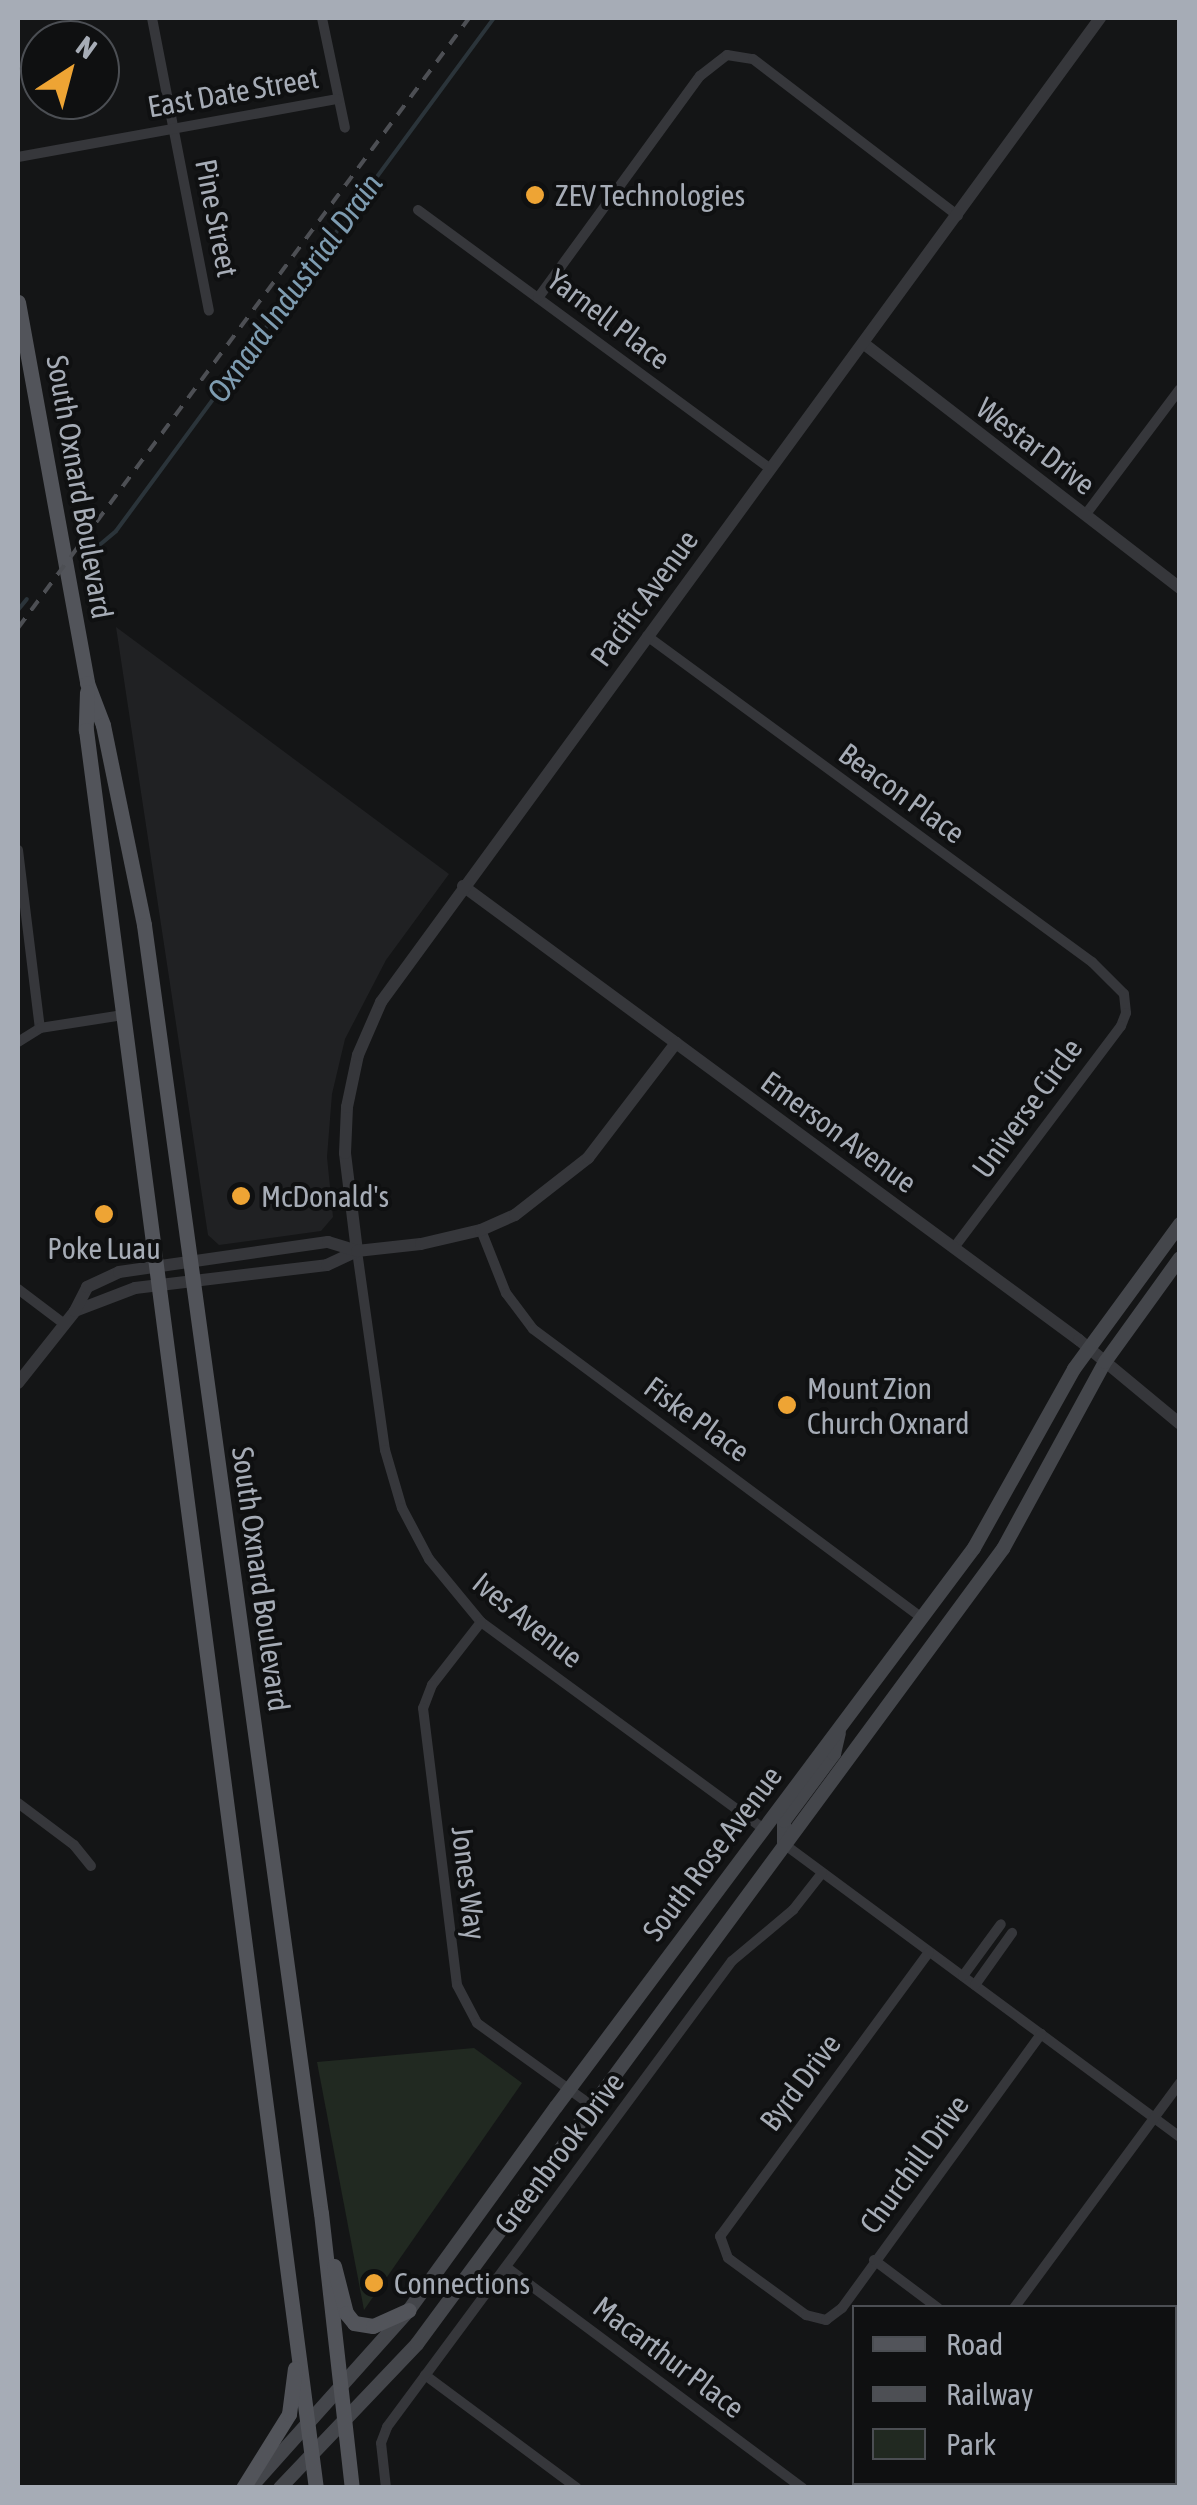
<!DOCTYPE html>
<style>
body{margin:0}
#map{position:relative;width:1197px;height:2505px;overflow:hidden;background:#141516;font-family:"Asap Condensed",sans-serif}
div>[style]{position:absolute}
.built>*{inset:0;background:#202123}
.green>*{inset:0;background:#212921}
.stream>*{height:4px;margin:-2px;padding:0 2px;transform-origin:2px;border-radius:2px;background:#2b343a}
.minor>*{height:10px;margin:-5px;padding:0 5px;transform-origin:5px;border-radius:5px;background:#36373b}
.tertiary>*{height:12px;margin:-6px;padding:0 6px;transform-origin:6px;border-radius:6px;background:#36373b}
.secondary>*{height:14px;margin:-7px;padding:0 7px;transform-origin:7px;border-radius:7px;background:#44464b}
.primary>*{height:15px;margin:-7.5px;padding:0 7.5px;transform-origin:7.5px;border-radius:7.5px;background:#52545a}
.rail>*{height:4px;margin-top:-2px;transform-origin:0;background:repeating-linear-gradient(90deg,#4d4f54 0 12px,transparent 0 22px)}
.dots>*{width:28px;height:28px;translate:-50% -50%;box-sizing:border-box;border:5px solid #0f1011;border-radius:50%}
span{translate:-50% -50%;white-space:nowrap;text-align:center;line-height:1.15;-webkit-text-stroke:8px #0f1011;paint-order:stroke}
.street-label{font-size:30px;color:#a6acb6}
.poi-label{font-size:30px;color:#a6acb6}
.left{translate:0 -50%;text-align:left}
.water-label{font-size:32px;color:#7e9cb1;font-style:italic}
.frame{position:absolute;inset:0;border:20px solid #a6acb6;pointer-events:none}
.legend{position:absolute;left:852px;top:2305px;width:325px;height:180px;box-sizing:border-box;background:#0f1011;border:2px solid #4b4e53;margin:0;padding:12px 18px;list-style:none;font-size:30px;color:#a6acb6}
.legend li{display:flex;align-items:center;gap:20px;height:50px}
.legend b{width:50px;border:2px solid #4b4e53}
.north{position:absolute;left:20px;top:20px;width:100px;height:100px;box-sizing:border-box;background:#0f1011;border:2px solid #4b4e53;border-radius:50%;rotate:36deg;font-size:28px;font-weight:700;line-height:40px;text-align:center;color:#a6acb6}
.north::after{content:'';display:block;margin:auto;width:35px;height:45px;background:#eea434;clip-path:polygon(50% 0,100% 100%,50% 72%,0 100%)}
</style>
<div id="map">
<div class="built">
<i style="clip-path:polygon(116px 627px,449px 874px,386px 960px,345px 1039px,332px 1094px,327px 1157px,333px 1217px,321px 1231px,219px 1245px,208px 1235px)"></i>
</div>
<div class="green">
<i style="clip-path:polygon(474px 2048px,522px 2083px,364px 2310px,317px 2062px)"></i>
</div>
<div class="stream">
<i style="left:90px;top:553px;width:34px;rotate:-40deg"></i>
<i style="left:116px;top:531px;width:637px;rotate:-53.62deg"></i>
<i style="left:18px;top:610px;width:14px;rotate:-51deg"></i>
</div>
<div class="minor">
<i style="left:152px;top:18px;width:298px;rotate:79deg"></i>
<i style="left:322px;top:18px;width:112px;rotate:78.2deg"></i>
<i style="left:18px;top:157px;width:325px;rotate:-10.3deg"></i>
<i style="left:418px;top:210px;width:437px;rotate:36.3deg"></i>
<i style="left:538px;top:298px;width:275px;rotate:-53.9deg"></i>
<i style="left:700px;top:76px;width:34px;rotate:-38deg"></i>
<i style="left:727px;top:55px;width:26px;rotate:9deg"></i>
<i style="left:753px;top:59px;width:258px;rotate:37.4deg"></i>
<i style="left:1086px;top:514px;width:156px;rotate:-53.1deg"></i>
<i style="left:647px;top:636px;width:552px;rotate:36.23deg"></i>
<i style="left:1092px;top:962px;width:45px;rotate:45deg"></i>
<i style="left:1124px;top:994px;width:19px;rotate:84deg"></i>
<i style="left:1126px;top:1013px;width:14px;rotate:111deg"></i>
<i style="left:1121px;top:1026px;width:278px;rotate:127deg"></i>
<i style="left:18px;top:850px;width:179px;rotate:83deg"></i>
<i style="left:18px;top:1042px;width:26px;rotate:-32deg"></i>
<i style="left:40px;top:1028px;width:84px;rotate:-8.9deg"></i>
<i style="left:481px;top:1230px;width:68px;rotate:68.4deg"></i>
<i style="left:506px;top:1293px;width:45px;rotate:53.1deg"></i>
<i style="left:533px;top:1329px;width:485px;rotate:36.6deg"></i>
<i style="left:357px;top:1251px;width:201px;rotate:82deg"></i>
<i style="left:385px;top:1450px;width:60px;rotate:73.7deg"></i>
<i style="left:402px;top:1508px;width:58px;rotate:62.1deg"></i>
<i style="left:429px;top:1559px;width:82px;rotate:50.5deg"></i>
<i style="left:481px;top:1622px;width:352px;rotate:36.2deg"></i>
<i style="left:18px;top:1289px;width:56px;rotate:37.1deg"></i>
<i style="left:481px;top:1622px;width:80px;rotate:127.9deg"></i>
<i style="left:432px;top:1685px;width:25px;rotate:111deg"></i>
<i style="left:423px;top:1708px;width:279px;rotate:83deg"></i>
<i style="left:457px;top:1985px;width:43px;rotate:62.2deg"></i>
<i style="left:477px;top:2023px;width:142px;rotate:35.8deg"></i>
<i style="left:18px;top:1803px;width:70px;rotate:36.9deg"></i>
<i style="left:74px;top:1845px;width:27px;rotate:51deg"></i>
<i style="left:784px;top:1844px;width:493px;rotate:36.5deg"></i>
<i style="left:929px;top:1952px;width:353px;rotate:126.3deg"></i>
<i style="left:720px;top:2236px;width:23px;rotate:70deg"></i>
<i style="left:728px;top:2258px;width:97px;rotate:36.2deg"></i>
<i style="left:806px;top:2315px;width:21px;rotate:14deg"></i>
<i style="left:826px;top:2320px;width:20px;rotate:-37deg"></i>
<i style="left:842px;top:2308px;width:339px;rotate:-54deg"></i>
<i style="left:963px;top:1976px;width:64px;rotate:-53.8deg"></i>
<i style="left:975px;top:1985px;width:64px;rotate:-54.6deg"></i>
<i style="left:874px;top:2260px;width:80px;rotate:36.9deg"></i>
<i style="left:506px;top:2267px;width:370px;rotate:36.7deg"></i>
<i style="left:1014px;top:2308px;width:280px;rotate:-53.6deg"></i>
<i style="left:1174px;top:2327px;width:9px;rotate:-49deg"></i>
<i style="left:425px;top:2375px;width:189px;rotate:36.6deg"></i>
<i style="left:1174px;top:2481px;width:7px;rotate:34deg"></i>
<i style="left:386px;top:2488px;width:45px;rotate:-96.3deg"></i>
<i style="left:381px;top:2443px;width:17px;rotate:-69deg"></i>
<i style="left:387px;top:2427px;width:580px;rotate:-53.49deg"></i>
<i style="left:732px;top:1961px;width:80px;rotate:-39.9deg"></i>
<i style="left:793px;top:1910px;width:47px;rotate:-51.9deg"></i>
<i style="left:881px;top:2488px;width:7px;rotate:-56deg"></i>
<i style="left:1056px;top:2488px;width:7px;rotate:-56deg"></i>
</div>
<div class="tertiary">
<i style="left:863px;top:343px;width:401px;rotate:37.7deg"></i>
<i style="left:463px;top:886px;width:765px;rotate:36.39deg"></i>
<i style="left:1079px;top:1340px;width:131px;rotate:39.7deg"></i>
<i style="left:357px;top:1251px;width:99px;rotate:-97deg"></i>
<i style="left:345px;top:1153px;width:46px;rotate:-87.5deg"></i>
<i style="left:347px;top:1107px;width:53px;rotate:-78.1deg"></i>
<i style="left:358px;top:1055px;width:58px;rotate:-66.5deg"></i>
<i style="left:381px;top:1002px;width:1219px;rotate:-53.84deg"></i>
<i style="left:75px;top:1311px;width:64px;rotate:-21deg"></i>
<i style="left:135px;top:1288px;width:193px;rotate:-6.8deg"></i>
<i style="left:327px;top:1265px;width:33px;rotate:-25deg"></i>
<i style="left:18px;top:1383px;width:92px;rotate:-51.6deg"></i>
<i style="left:75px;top:1311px;width:27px;rotate:-63deg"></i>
<i style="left:87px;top:1287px;width:35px;rotate:-25deg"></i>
<i style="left:119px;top:1272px;width:211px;rotate:-8.2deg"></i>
<i style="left:328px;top:1242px;width:30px;rotate:17deg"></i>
<i style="left:357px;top:1251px;width:64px;rotate:-6.2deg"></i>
<i style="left:421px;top:1244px;width:62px;rotate:-13.1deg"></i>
<i style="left:481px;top:1230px;width:37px;rotate:-24deg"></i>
<i style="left:515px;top:1215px;width:93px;rotate:-38deg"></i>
<i style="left:588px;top:1158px;width:145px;rotate:-52.6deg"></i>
</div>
<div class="secondary">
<i style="left:784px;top:1843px;width:22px;rotate:-90deg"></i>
<i style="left:784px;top:1821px;width:84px;rotate:-53.3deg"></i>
<i style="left:834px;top:1754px;width:22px;rotate:-77deg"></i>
<i style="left:250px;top:2488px;width:239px;rotate:-48.2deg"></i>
<i style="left:409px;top:2310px;width:251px;rotate:-54.1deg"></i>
<i style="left:556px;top:2107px;width:698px;rotate:-53.21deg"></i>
<i style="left:974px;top:1548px;width:205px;rotate:-60.8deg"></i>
<i style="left:1074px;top:1369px;width:180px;rotate:-53.8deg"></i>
<i style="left:280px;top:2488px;width:199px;rotate:-46.4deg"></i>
<i style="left:417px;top:2344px;width:988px;rotate:-53.61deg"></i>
<i style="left:1003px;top:1549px;width:213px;rotate:-61.4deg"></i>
<i style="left:1105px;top:1362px;width:128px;rotate:-54.2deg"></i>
</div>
<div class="primary">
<i style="left:18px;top:302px;width:387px;rotate:79.7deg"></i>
<i style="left:87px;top:683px;width:45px;rotate:69.1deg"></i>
<i style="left:103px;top:725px;width:204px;rotate:78.4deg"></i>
<i style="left:144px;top:925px;width:1300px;rotate:82.18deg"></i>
<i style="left:321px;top:2213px;width:277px;rotate:83.6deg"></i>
<i style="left:87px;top:692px;width:38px;rotate:92deg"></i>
<i style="left:86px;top:730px;width:1773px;rotate:82.55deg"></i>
<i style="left:334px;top:2266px;width:49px;rotate:75.7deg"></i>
<i style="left:346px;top:2313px;width:13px;rotate:51deg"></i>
<i style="left:354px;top:2323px;width:19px;rotate:9deg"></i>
<i style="left:373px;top:2326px;width:39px;rotate:-24deg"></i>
<i style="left:243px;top:2488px;width:87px;rotate:-58.1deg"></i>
<i style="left:289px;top:2414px;width:46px;rotate:-82.6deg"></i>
</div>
<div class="rail">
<i style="left:18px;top:628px;width:759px;rotate:-53.52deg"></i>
</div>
<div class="dots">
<i style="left:535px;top:195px;background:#eea434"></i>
<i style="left:241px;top:1196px;background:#eea434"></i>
<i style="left:104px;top:1214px;background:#eea434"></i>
<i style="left:787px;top:1405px;background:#eea434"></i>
<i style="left:374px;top:2283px;background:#eea434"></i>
</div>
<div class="street-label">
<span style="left:233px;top:92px;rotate:-10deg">East Date Street</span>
<span style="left:217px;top:218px;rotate:79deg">Pine Street</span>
<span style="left:609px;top:319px;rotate:37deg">Yarnell Place</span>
<span style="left:1036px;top:446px;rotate:37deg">Westar Drive</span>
<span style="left:80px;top:487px;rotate:80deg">South Oxnard Boulevard</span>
<span style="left:644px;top:598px;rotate:-54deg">Pacific Avenue</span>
<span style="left:902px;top:793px;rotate:36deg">Beacon Place</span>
<span style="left:1027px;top:1108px;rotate:-54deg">Universe Circle</span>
<span style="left:839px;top:1132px;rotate:36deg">Emerson Avenue</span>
<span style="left:697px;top:1419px;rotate:36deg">Fiske Place</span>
<span style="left:261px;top:1579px;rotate:82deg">South Oxnard Boulevard</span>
<span style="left:528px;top:1620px;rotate:39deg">Ives Avenue</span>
<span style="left:712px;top:1853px;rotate:-53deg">South Rose Avenue</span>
<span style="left:469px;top:1883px;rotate:83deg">Jones Way</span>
<span style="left:800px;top:2082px;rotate:-53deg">Byrd Drive</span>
<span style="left:559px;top:2153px;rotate:-53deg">Greenbrook Drive</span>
<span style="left:914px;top:2164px;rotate:-54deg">Churchill Drive</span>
<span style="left:669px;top:2357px;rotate:37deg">Macarthur Place</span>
</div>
<div class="poi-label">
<span class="left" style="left:555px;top:195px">ZEV Technologies</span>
<span class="left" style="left:261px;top:1196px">McDonald's</span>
<span style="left:104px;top:1248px">Poke Luau</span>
<span class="left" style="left:807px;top:1405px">Mount Zion<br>Church Oxnard</span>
<span class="left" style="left:394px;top:2283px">Connections</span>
</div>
<div class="water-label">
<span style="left:295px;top:288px;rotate:-54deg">Oxnard Industrial Drain</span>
</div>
<div class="frame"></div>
<ul class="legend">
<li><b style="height:12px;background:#52545a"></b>Road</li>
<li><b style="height:12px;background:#4d4f54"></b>Railway</li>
<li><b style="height:28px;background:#212921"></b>Park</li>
</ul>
<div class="north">N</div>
</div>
